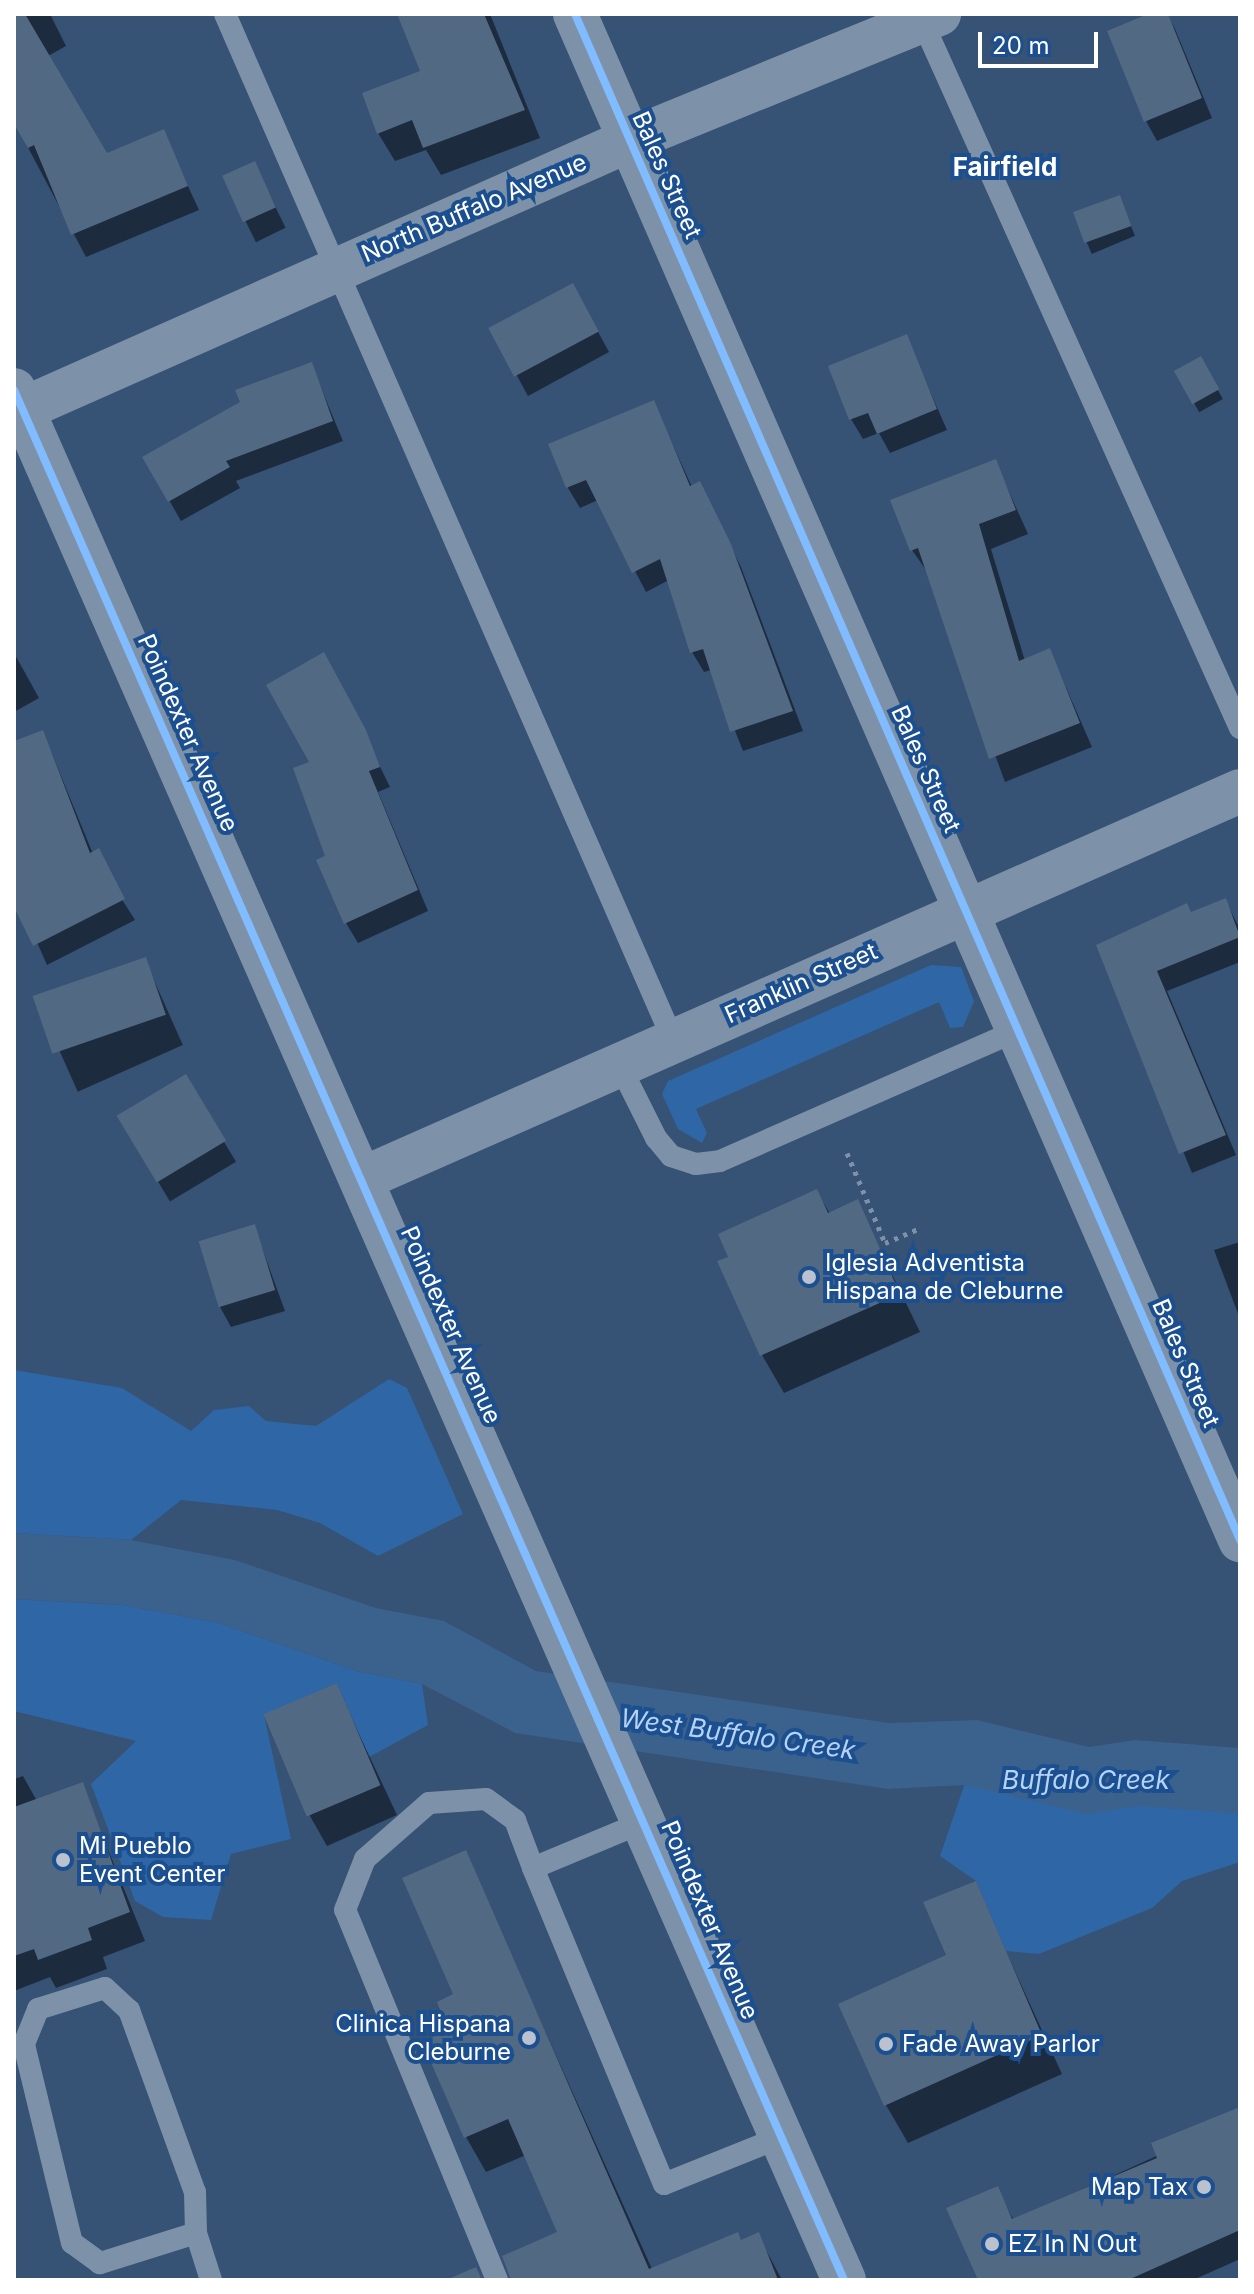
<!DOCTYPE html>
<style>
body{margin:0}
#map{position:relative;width:1254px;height:2294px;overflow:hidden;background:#365274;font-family:Inter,sans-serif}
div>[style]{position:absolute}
.green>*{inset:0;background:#2f66a5}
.water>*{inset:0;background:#3b618d}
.shadow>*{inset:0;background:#0007;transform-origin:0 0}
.building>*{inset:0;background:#526984;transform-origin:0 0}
.path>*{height:5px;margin-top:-2.5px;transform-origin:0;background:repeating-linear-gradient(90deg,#7d92a8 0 4px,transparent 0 10px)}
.lane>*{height:22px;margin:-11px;padding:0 11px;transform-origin:11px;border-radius:11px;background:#7d92a8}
.street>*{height:44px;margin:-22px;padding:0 22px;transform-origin:22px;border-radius:22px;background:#7d92a8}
.cycleway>*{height:8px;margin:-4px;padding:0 4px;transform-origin:4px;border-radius:4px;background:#80bcff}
.dots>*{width:22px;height:22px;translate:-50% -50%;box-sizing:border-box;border:4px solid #1b4f8f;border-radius:50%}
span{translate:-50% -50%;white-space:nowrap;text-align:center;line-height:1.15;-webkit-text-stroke:8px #1b4f8f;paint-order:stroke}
.street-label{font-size:24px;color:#fff}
.poi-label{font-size:24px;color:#fff}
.left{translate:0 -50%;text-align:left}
.right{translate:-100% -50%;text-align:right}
.neighbourhood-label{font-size:26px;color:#fff;font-weight:700}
.water-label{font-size:26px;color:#b5d3f5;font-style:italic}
.frame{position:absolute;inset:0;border:16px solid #fff;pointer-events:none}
.scale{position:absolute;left:978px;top:32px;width:120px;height:36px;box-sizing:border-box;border:4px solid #fff;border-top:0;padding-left:10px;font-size:24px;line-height:28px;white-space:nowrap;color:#fff;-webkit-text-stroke:6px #1b4f8f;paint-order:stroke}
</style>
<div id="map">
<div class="green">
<i style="clip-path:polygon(931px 965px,961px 967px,974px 1001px,963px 1027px,950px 1028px,939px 1002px,696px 1109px,707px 1133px,702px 1143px,678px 1129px,662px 1094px,668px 1081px)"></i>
<i style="clip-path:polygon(14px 1370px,122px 1388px,191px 1431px,214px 1410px,249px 1406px,266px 1421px,316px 1426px,389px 1379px,407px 1388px,463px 1514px,378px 1556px,320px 1523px,277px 1510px,181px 1500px,131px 1540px,14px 1533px)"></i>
<i style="clip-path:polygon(14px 1599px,123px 1605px,219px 1623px,357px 1671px,422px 1684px,428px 1725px,369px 1757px,337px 1683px,264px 1715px,291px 1839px,231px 1854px,211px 1920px,163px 1917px,135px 1901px,91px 1784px,136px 1741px,14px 1711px)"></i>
<i style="clip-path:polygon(1240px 1761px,1240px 1862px,1182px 1881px,1152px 1908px,1039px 1954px,1006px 1951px,976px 1881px,940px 1856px,967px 1777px)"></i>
</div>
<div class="water">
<i style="clip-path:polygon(14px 1533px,131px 1540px,235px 1560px,376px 1608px,444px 1621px,536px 1671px,889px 1723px,977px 1720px,1089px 1747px,1135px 1740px,1240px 1748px,1240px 1814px,1138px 1806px,1087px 1814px,965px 1785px,888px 1789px,515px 1733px,422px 1684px,357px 1671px,219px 1623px,123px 1605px,14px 1599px)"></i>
</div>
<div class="shadow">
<i style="clip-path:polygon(14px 14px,50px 14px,66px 46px,48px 56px,106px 156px,163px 132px,199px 210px,86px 257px,14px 121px)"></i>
<i style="clip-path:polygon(399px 14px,490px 14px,540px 138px,441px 175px,426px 150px,395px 161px,378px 133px,423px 72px)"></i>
<i style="clip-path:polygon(1153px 14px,1167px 14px,1175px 29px,1212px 118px,1157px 141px,1146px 121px)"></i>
<i style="left:254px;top:163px;width:72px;height:33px;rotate:64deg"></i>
<i style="left:1119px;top:198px;width:41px;height:47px;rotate:67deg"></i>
<i style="clip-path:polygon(584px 306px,609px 352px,528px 396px,492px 330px)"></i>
<i style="clip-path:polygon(906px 337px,947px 430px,890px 453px,879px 433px,863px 439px,851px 419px)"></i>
<i style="left:1200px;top:358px;width:47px;height:27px;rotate:61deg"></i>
<i style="clip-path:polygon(311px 364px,343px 441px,236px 481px,240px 488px,181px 521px,145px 458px)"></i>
<i style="clip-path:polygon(653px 402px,692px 487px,710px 503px,741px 567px,803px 731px,743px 751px,711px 670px,704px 672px,692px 652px,669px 580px,646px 592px,598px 500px,580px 508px,568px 488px,551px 446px)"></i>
<i style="clip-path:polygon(995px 461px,1028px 534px,991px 549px,1025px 661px,1050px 651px,1092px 747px,1005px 782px,928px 573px,912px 550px)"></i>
<i style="clip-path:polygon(14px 653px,39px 698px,14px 712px)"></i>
<i style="clip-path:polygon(335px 675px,390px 787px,378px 792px,428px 911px,358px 943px,346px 923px,312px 763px)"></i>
<i style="clip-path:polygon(43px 732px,93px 854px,135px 920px,47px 965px,14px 890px,14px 743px)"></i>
<i style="clip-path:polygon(1225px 900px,1240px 929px,1240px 962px,1167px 991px,1236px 1155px,1192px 1173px,1099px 946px)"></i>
<i style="left:145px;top:960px;width:93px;height:115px;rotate:66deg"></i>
<i style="left:185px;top:1077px;width:99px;height:77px;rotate:59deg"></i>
<i style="clip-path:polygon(817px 1192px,830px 1214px,857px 1202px,920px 1332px,784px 1393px,762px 1355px,731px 1258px)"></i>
<i style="clip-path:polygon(254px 1226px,285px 1311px,231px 1327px,220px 1307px)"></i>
<i style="clip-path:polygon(1240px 1242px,1240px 1319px,1214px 1250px)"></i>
<i style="clip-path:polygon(336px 1685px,397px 1815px,327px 1846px,310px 1816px)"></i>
<i style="clip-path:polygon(23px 1776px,37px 1801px,82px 1785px,145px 1941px,103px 1957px,107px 1969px,56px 1988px,50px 1977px,14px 1991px,14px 1779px)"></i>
<i style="clip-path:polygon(465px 1853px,652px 2269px,758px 2235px,782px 2280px,513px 2280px,560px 2233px,526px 2155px,486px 2172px,466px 2137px,451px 2031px)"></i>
<i style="clip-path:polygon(975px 1884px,1062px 2074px,908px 2143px,886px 2105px)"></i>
<i style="clip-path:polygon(1240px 2118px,1240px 2259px,1193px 2280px,980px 2280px,997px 2189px,1014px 2221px)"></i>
</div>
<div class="building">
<i style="clip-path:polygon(14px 14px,25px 14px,107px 153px,164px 129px,188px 186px,71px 235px,34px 145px,28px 148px,14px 124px)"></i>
<i style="clip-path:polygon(397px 14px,484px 14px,525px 110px,423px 148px,412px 120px,377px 134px,362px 93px,420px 71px)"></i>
<i style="clip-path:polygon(1148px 14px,1168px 14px,1202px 98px,1144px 122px,1107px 31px)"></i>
<i style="left:255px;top:161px;width:51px;height:36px;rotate:66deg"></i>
<i style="left:1120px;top:195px;width:33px;height:50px;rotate:70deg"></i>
<i style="left:573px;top:283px;width:55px;height:96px;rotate:62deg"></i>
<i style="clip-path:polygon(907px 334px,937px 409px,877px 434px,868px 413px,849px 420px,828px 366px)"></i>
<i style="left:1201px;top:356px;width:38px;height:31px;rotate:61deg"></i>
<i style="clip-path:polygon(312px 362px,333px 421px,226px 461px,230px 467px,168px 502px,142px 457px,240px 402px,235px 390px)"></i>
<i style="clip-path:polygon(654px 400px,690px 486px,700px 481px,731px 544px,793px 711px,730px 732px,703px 649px,690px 653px,660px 559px,632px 573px,586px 480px,566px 488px,548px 444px)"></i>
<i style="clip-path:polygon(996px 459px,1016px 510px,979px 524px,1019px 661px,1050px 648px,1080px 723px,989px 759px,918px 548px,910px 551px,890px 500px)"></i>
<i style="clip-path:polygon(324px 652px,366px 730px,380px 767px,369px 771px,418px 890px,344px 924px,316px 860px,325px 856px,293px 768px,309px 762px,266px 685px)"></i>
<i style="clip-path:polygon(43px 730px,90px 853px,99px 848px,125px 899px,33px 946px,14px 907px,14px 741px)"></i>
<i style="clip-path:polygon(1226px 898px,1240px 937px,1157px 971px,1226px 1135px,1179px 1154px,1096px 945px,1187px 903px,1191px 912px)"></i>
<i style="left:146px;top:957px;width:61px;height:120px;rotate:71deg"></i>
<i style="left:186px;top:1074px;width:78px;height:81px;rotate:59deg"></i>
<i style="clip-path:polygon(817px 1189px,828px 1213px,858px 1199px,900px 1294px,760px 1356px,717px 1261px,728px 1257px,718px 1234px)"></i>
<i style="left:255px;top:1224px;width:69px;height:59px;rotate:73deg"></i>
<i style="left:337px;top:1683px;width:111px;height:80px;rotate:67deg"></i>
<i style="clip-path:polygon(83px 1782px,130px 1912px,88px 1928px,92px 1940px,38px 1960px,34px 1949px,14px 1956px,14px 1807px)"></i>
<i style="clip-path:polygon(466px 1850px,649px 2269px,738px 2232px,741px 2240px,759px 2232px,778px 2280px,511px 2280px,502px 2256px,557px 2232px,508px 2119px,464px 2138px,422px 2042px,448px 2030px,437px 2002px,453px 1994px,402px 1878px)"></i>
<i style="clip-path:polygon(976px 1881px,1042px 2035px,884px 2106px,838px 2004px,946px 1955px,923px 1902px)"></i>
<i style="clip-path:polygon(1240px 2107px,1240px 2230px,1128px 2280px,978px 2280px,946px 2208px,998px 2186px,1012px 2219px,1157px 2158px,1151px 2143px)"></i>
<i style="clip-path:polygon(476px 2267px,482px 2280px,446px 2280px)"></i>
</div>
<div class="path">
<i style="left:847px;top:1153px;width:98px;rotate:67.1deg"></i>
<i style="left:885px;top:1243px;width:39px;rotate:-23deg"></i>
</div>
<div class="lane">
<i style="left:225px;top:14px;width:1120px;rotate:66.41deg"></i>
<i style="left:919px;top:14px;width:783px;rotate:65.79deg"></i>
<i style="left:619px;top:1064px;width:83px;rotate:63.4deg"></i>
<i style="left:656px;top:1138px;width:23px;rotate:50deg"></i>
<i style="left:671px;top:1156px;width:26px;rotate:18deg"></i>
<i style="left:696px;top:1164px;width:24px;rotate:-7deg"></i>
<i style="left:720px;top:1161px;width:328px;rotate:-23.7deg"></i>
<i style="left:533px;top:1868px;width:342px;rotate:67.5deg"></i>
<i style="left:664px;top:2184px;width:126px;rotate:-21.9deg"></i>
<i style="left:196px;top:2233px;width:101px;rotate:162.6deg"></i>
<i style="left:100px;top:2263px;width:34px;rotate:-144deg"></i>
<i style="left:72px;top:2243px;width:205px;rotate:-103.6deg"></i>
<i style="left:24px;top:2044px;width:38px;rotate:-68deg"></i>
<i style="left:38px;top:2009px;width:70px;rotate:-17.4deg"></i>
<i style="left:105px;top:1988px;width:33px;rotate:43deg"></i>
<i style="left:129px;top:2010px;width:194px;rotate:70.1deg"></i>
<i style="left:195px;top:2192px;width:41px;rotate:88.6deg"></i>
<i style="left:196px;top:2233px;width:49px;rotate:72.3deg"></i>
<i style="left:497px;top:2280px;width:400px;rotate:-112.3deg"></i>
<i style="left:345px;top:1910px;width:55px;rotate:-68.6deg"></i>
<i style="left:365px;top:1859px;width:85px;rotate:-41.2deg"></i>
<i style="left:429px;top:1803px;width:57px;rotate:-4deg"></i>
<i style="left:486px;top:1799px;width:36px;rotate:36deg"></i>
<i style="left:515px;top:1820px;width:51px;rotate:69.4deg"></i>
<i style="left:533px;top:1868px;width:122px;rotate:-22.6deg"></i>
</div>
<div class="street">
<i style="left:575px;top:14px;width:1665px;rotate:66.45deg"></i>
<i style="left:14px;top:390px;width:2064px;rotate:66.29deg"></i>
<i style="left:14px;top:413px;width:674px;rotate:-23.9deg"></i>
<i style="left:630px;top:140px;width:334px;rotate:-22.2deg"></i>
<i style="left:364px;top:1178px;width:958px;rotate:-23.83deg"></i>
</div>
<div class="cycleway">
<i style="left:575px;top:14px;width:1665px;rotate:66.45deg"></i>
<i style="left:14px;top:390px;width:2064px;rotate:66.29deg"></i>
</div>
<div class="dots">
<i style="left:809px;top:1277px;background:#b9c2ce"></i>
<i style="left:63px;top:1860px;background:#b9c2ce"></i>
<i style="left:529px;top:2038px;background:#b9c2ce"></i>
<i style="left:886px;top:2044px;background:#b9c2ce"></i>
<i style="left:1204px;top:2187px;background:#b9c2ce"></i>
<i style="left:992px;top:2244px;background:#b9c2ce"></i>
</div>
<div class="street-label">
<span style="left:667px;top:175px;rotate:66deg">Bales Street</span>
<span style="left:474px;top:208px;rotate:-23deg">North Buffalo Avenue</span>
<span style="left:188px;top:733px;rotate:66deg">Poindexter Avenue</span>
<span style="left:926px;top:769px;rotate:66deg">Bales Street</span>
<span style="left:801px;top:983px;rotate:-24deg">Franklin Street</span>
<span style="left:451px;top:1325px;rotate:66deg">Poindexter Avenue</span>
<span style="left:1186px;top:1363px;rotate:67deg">Bales Street</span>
<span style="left:710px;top:1920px;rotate:67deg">Poindexter Avenue</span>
</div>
<div class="poi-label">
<span class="left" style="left:825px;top:1277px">Iglesia Adventista<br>Hispana de Cleburne</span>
<span class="left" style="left:79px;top:1860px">Mi Pueblo<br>Event Center</span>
<span class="right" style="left:511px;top:2038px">Clinica Hispana<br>Cleburne</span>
<span class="left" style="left:902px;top:2044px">Fade Away Parlor</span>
<span class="right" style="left:1188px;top:2187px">Map Tax</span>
<span class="left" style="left:1008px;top:2244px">EZ In N Out</span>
</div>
<div class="neighbourhood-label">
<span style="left:1005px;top:167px">Fairfield</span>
</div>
<div class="water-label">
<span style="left:738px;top:1734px;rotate:8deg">West Buffalo Creek</span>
<span style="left:1086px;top:1780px">Buffalo Creek</span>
</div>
<div class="frame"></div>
<div class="scale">20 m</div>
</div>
